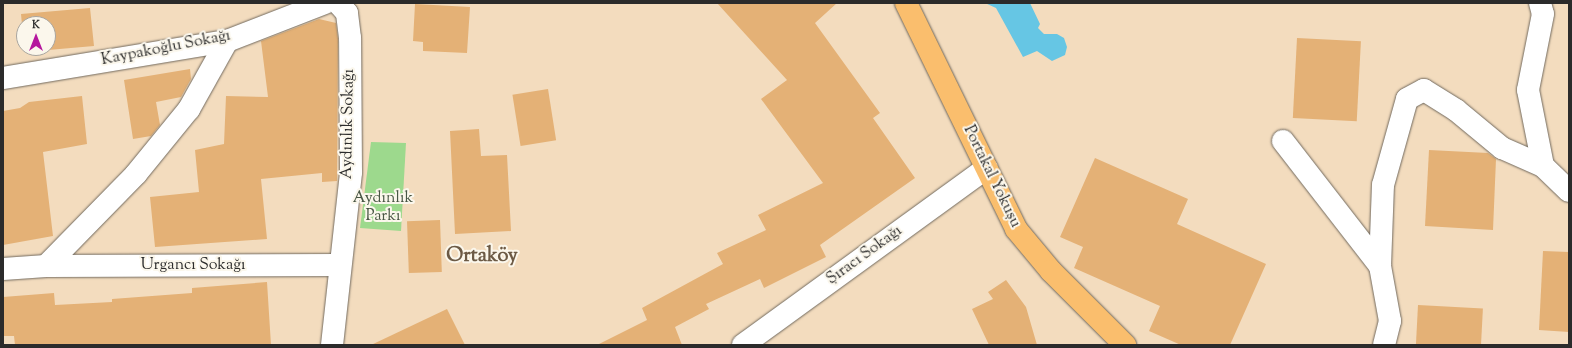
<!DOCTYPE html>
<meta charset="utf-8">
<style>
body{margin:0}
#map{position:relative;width:1572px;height:348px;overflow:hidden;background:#f3dcbe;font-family:"Sorts Mill Goudy",serif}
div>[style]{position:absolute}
.green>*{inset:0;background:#9dd98d}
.water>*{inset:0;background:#66c6e4}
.building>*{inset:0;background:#e4b176;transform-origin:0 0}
.roads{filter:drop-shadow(0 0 1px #71695e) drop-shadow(0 0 1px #71695e)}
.minor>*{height:22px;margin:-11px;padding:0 11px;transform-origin:11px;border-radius:11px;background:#fff}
.major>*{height:22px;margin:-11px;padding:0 11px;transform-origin:11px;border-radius:11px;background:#fabe6d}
span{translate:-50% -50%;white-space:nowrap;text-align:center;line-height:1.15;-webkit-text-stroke:4px #fbf7ec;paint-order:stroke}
.street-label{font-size:16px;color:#2b2b2b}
.park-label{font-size:16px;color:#485644}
.district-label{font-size:20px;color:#6c5a45;font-weight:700}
.frame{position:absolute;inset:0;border:4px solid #2b2b2b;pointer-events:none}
.north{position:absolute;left:16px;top:16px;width:40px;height:40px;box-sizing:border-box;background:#fbf7ec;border:1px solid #a8a59f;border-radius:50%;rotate:0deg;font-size:11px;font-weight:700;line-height:16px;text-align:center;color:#2b2b2b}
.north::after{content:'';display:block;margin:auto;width:14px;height:18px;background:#b5179e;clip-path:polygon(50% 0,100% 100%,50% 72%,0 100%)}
</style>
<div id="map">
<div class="green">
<i style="clip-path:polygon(371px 142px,406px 143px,401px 231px,360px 228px)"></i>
</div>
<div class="water">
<i style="clip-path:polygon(985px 3px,1030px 3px,1040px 24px,1038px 28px,1044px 34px,1057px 34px,1064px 38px,1067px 47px,1065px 55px,1052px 61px,1037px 51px,1023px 57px,996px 8px)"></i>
</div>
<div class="building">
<i style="clip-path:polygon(717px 3px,837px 3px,815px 23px,880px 113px,873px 118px,915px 178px,820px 245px,826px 257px,764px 288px,760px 279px,706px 304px,709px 309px,675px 327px,682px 345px,597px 345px,647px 320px,642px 308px,723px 264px,717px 253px,766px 230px,758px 215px,823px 183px,761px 99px,787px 80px)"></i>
<i style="clip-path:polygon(415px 4px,470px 7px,467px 53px,423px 51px,423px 42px,413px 41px)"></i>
<i style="clip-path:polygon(90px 8px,94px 46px,25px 52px,24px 48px,48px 48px,48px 24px,24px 24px,24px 47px,21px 14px)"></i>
<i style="clip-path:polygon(319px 19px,336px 23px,338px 39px,337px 181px,322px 182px,322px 173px,261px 179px,267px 239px,155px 247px,150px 197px,199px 192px,195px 150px,224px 144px,226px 96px,268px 97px,261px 41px)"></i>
<i style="left:1297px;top:38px;width:64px;height:80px;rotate:3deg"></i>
<i style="clip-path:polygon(190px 69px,191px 79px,181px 97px,156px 102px,160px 125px,151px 136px,133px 139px,124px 80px)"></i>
<i style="left:548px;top:89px;width:52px;height:36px;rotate:81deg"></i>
<i style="clip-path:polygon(82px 96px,87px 144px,43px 152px,53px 236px,3px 245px,3px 111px,20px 108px,29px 102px)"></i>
<i style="clip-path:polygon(479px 129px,481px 156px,507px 155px,511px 231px,455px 234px,450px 131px)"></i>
<i style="clip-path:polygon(1429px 150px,1488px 153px,1496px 159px,1493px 230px,1425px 226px)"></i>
<i style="clip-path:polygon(1095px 158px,1188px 199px,1177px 224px,1266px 264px,1230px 345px,1181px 345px,1149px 331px,1160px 306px,1074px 268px,1083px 247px,1060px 237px)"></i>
<i style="left:440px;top:220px;width:52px;height:33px;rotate:88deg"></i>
<i style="clip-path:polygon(1543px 251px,1569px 252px,1569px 332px,1539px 330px)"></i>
<i style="clip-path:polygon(1006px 280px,1026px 307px,1037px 345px,989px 345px,972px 309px,993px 299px,988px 292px)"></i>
<i style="clip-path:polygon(267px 282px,271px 345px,15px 345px,14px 336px,3px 336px,3px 297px,54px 293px,55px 305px,112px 302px,112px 299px,192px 293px,192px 288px)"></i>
<i style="left:1418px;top:305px;width:65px;height:40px;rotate:3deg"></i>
<i style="clip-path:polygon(447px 309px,465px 345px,371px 345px)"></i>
</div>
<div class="roads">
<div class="minor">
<i style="left:1540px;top:3px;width:11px;rotate:75deg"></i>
<i style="left:1543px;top:14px;width:77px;rotate:101.2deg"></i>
<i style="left:1528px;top:90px;width:77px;rotate:78.8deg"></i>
<i style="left:1543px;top:166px;width:36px;rotate:44deg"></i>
<i style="left:3px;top:78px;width:227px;rotate:-9.4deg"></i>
<i style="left:227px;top:41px;width:105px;rotate:-21.2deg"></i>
<i style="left:1283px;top:141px;width:158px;rotate:52.2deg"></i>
<i style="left:46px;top:266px;width:293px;rotate:-0.2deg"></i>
<i style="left:3px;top:269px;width:43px;rotate:-4deg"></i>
<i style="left:46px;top:266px;width:129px;rotate:-45.6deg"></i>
<i style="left:136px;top:174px;width:84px;rotate:-50.8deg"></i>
<i style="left:189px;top:109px;width:78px;rotate:-60.8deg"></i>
<i style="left:332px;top:345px;width:174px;rotate:-83.7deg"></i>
<i style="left:351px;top:172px;width:134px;rotate:-90.4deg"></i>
<i style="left:350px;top:38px;width:25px;rotate:-97deg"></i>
<i style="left:347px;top:13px;width:13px;rotate:-132deg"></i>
<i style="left:743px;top:345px;width:301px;rotate:-36deg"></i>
<i style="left:1384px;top:345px;width:25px;rotate:-76deg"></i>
<i style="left:1390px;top:321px;width:56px;rotate:-100.3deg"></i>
<i style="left:1380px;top:266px;width:81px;rotate:-87.9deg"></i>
<i style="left:1383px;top:185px;width:89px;rotate:-74.4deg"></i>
<i style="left:1407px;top:99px;width:19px;rotate:-28deg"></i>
<i style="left:1424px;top:90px;width:38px;rotate:32deg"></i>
<i style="left:1456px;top:110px;width:60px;rotate:39.6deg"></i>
<i style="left:1502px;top:148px;width:45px;rotate:23.7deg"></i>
</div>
<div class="major">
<i style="left:906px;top:3px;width:251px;rotate:64deg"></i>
<i style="left:1016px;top:229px;width:55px;rotate:50.2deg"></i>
<i style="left:1051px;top:271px;width:105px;rotate:45deg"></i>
</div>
</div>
<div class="street-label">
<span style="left:166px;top:49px;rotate:-11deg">Kaypakoğlu Sokağı</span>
<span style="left:349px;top:124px;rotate:-89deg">Aydınlık Sokağı</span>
<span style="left:991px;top:177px;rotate:64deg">Portakal Yokuşu</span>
<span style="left:865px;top:256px;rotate:-36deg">Şıracı Sokağı</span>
<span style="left:193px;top:266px">Urgancı Sokağı</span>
</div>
<div class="park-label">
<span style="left:383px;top:208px">Aydınlık<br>Parkı</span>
</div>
<div class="district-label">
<span style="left:482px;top:256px">Ortaköy</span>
</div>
<div class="frame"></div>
<div class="north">K</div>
</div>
